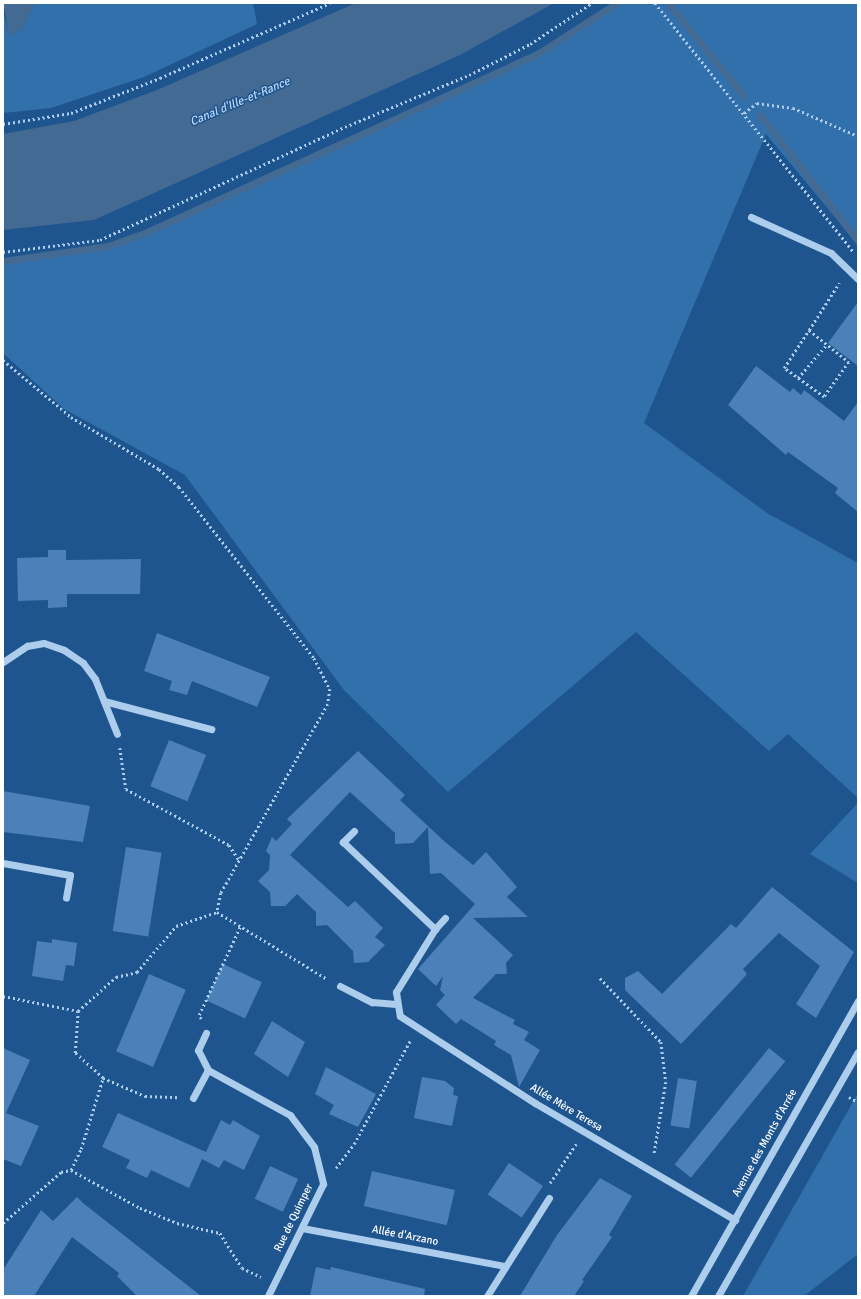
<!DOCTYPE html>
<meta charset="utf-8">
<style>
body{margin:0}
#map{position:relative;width:861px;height:1299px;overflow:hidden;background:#1f558f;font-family:Signika,sans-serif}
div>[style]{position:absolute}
.green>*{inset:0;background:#3270ac}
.water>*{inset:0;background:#436a93}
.stream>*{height:7px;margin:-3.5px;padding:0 3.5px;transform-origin:3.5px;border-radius:3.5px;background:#436a93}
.building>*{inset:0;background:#4b81b8;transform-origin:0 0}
.path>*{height:2.5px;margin-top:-1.25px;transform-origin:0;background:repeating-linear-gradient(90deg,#adcded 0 2px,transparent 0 5px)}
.minor>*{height:7px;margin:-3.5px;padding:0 3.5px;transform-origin:3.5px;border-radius:3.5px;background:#adcded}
span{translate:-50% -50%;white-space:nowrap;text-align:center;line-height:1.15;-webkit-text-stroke:3px #1f558f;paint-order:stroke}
.street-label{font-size:11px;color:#fff}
.water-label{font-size:12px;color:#b9d7f4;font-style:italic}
.frame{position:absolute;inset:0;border:4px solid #fff;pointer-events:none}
</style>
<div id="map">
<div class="green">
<i style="clip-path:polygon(35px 3px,253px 3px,257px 24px,144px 77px,51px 108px,3px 113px,3px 11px,9px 35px,23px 28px)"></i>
<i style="clip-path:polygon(622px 3px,858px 3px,858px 245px,766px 134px,644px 423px,767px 513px,858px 563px,858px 798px,788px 734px,769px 751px,636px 632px,448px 792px,344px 690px,185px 475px,64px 409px,3px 353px,3px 259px,113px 246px,563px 39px)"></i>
<i style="clip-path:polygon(858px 803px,858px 883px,810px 854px)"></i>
<i style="clip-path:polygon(858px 1093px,858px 1254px,804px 1296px,743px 1296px)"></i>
</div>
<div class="water">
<i style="clip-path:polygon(3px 3px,35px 3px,23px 28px,9px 36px)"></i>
<i style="clip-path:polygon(356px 3px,554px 3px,460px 55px,94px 220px,3px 230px,3px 134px,74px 121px,157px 90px)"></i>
</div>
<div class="stream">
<i style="left:668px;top:3px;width:119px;rotate:50.8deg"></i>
<i style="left:760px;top:115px;width:160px;rotate:52.1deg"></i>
<i style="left:3px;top:261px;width:106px;rotate:-8.1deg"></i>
<i style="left:108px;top:246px;width:41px;rotate:-19.7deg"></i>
<i style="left:147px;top:232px;width:431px;rotate:-24.5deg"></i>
<i style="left:539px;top:53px;width:93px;rotate:-32.7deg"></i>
</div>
<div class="building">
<i style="clip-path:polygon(858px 302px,858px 366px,828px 343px)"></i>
<i style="clip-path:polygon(756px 366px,790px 392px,793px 388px,801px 395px,804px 390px,844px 421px,858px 402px,858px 512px,835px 493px,838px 488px,788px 452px,786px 455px,728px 405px)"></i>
<i style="clip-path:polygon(48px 550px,66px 550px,66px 560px,141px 559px,140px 594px,67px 594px,67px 607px,48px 608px,48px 600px,18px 601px,17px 558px,48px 557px)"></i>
<i style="clip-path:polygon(157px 633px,270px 677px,257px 707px,192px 681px,187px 695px,169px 690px,172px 681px,144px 671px)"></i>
<i style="left:169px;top:740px;width:40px;height:50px;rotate:22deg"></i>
<i style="clip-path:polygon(358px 751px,405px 795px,400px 800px,444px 841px,473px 865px,486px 852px,517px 887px,507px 897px,528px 917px,473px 918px,513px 955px,506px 963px,507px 974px,496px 974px,473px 998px,515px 1020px,513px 1024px,529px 1032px,524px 1040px,540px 1050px,519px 1087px,511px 1055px,494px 1045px,496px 1041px,461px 1019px,456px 1024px,436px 1005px,445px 995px,440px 990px,443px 976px,436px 986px,418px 969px,475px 904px,441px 873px,430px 874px,428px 827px,413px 843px,395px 844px,395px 833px,350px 792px,290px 855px,348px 907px,355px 901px,383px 928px,375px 937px,385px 945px,368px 962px,354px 963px,353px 951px,327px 925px,316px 926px,316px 912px,297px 894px,285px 906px,271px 906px,270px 892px,258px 881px,269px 870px,270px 855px,266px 851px,272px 837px,276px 841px,292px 824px,287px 819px)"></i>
<i style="clip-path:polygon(3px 791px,90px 806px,83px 842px,3px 832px)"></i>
<i style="left:126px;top:847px;width:36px;height:85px;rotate:9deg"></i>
<i style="clip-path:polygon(772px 887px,854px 952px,816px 1018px,796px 1004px,820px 966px,779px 933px,743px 969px,747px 974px,739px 983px,681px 1044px,625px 990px,625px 978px,638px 971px,662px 994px,731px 924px,736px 928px)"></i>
<i style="clip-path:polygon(52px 939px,77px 943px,74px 966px,66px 965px,63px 981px,32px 976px,37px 941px,52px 943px)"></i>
<i style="left:223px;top:964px;width:43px;height:40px;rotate:25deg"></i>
<i style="left:149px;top:974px;width:40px;height:84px;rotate:23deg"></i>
<i style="clip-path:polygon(272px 1021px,305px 1042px,288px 1077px,254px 1054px)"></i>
<i style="clip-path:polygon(3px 1048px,30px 1060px,6px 1113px,39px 1126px,21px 1166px,3px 1159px)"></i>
<i style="left:769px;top:1048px;width:21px;height:150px;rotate:39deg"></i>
<i style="clip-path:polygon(326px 1067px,376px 1094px,358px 1127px,329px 1114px,334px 1105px,315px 1094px)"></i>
<i style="clip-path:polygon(422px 1077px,445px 1081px,454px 1088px,453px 1095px,458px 1096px,452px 1126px,414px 1118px)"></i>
<i style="left:678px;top:1078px;width:19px;height:48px;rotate:9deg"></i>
<i style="clip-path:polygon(118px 1113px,206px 1152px,221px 1120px,230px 1125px,233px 1120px,260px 1136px,244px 1170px,224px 1160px,219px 1168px,202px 1159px,189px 1188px,151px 1170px,147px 1178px,126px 1168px,130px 1160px,102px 1147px)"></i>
<i style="left:509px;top:1163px;width:41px;height:38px;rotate:34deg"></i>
<i style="left:270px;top:1166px;width:31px;height:36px;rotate:25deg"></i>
<i style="left:372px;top:1171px;width:85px;height:36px;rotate:13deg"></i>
<i style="clip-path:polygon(600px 1178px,632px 1196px,609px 1235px,612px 1237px,582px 1280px,584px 1281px,574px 1296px,520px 1296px,557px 1235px)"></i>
<i style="clip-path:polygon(77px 1197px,83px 1203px,201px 1296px,137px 1296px,117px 1276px,119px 1273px,72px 1237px,34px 1296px,3px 1296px,3px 1270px,41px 1210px,53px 1221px)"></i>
<i style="clip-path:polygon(316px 1267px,330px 1270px,331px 1267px,425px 1289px,424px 1296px,310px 1296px)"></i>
</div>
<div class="path">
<i style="left:655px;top:3px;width:319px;rotate:51.4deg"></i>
<i style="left:744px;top:113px;width:16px;rotate:-38deg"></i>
<i style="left:757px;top:103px;width:36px;rotate:8deg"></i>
<i style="left:793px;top:108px;width:71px;rotate:23.3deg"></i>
<i style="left:3px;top:124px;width:69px;rotate:-9.2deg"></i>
<i style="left:71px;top:113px;width:96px;rotate:-21.5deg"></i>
<i style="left:160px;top:78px;width:186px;rotate:-23.8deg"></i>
<i style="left:3px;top:252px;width:98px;rotate:-7.1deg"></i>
<i style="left:100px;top:240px;width:270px;rotate:-24.8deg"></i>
<i style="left:345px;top:127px;width:134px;rotate:-22.8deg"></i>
<i style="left:469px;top:75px;width:68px;rotate:-26.9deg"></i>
<i style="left:530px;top:44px;width:74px;rotate:-33.5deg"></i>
<i style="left:809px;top:330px;width:51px;rotate:38.7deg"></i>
<i style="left:849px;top:362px;width:43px;rotate:125.5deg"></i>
<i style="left:824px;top:397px;width:49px;rotate:-144.1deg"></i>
<i style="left:784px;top:368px;width:45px;rotate:-56.7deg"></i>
<i style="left:809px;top:330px;width:56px;rotate:-57.4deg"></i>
<i style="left:3px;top:360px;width:89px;rotate:40deg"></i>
<i style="left:71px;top:417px;width:102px;rotate:30.6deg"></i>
<i style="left:159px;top:469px;width:27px;rotate:42deg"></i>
<i style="left:179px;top:487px;width:218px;rotate:51.7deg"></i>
<i style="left:314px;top:658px;width:35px;rotate:63deg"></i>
<i style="left:330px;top:689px;width:15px;rotate:98deg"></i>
<i style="left:328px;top:704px;width:217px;rotate:119.5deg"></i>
<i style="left:221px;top:893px;width:19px;rotate:102deg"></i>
<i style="left:798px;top:378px;width:45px;rotate:-49.5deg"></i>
<i style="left:120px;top:748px;width:41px;rotate:81.7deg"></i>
<i style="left:126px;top:789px;width:117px;rotate:28.5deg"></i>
<i style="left:229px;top:845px;width:18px;rotate:56deg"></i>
<i style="left:600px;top:978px;width:88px;rotate:46.4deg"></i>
<i style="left:661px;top:1042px;width:40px;rotate:82.9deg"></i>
<i style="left:666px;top:1082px;width:74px;rotate:99.3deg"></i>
<i style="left:3px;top:996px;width:76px;rotate:11.3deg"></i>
<i style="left:201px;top:1019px;width:4px;rotate:-117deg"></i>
<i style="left:199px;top:1015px;width:97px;rotate:-65deg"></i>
<i style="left:103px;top:1078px;width:46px;rotate:23.2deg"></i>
<i style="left:145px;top:1096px;width:34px;rotate:2deg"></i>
<i style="left:849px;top:1097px;width:10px;rotate:29deg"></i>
<i style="left:336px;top:1168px;width:30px;rotate:-53deg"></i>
<i style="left:354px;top:1144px;width:117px;rotate:-61.5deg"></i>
<i style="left:71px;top:1170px;width:79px;rotate:28.8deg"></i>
<i style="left:140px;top:1208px;width:40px;rotate:22deg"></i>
<i style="left:177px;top:1223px;width:44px;rotate:13.1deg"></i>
<i style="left:220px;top:1233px;width:41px;rotate:57.8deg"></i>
<i style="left:242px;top:1268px;width:21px;rotate:25deg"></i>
<i style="left:550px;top:1183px;width:47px;rotate:-56.3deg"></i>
<i style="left:3px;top:1223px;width:77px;rotate:-41.3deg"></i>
<i style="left:61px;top:1172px;width:10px;rotate:-11deg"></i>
<i style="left:71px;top:1170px;width:23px;rotate:-65deg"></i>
<i style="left:81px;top:1149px;width:74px;rotate:-72.8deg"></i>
<i style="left:103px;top:1078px;width:38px;rotate:-138deg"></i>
<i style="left:75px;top:1053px;width:42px;rotate:-85.9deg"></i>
<i style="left:78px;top:1011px;width:51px;rotate:-41.8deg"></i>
<i style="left:116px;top:977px;width:22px;rotate:-13deg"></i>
<i style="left:137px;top:972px;width:60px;rotate:-49.7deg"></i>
<i style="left:176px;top:926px;width:43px;rotate:-18.9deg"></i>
<i style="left:217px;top:912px;width:129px;rotate:31.3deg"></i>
</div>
<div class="minor">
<i style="left:751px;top:217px;width:88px;rotate:24.2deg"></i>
<i style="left:831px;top:253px;width:37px;rotate:44deg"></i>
<i style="left:3px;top:662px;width:29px;rotate:-34deg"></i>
<i style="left:27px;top:646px;width:17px;rotate:-10deg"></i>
<i style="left:44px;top:643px;width:21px;rotate:19deg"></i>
<i style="left:64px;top:650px;width:23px;rotate:34deg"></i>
<i style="left:83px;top:663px;width:20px;rotate:53deg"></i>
<i style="left:95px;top:679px;width:59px;rotate:68.2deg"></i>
<i style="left:104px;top:701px;width:111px;rotate:14.7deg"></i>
<i style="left:354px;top:831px;width:16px;rotate:135deg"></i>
<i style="left:343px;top:842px;width:127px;rotate:43.4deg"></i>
<i style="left:435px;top:929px;width:74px;rotate:121.8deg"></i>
<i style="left:396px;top:992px;width:24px;rotate:81deg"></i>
<i style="left:400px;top:1016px;width:161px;rotate:32.8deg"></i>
<i style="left:535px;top:1103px;width:232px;rotate:30.3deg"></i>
<i style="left:3px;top:863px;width:68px;rotate:10.2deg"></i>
<i style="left:70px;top:875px;width:23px;rotate:100deg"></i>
<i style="left:435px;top:929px;width:15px;rotate:-48deg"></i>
<i style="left:340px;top:986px;width:36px;rotate:27deg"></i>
<i style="left:372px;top:1002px;width:24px;rotate:5deg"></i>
<i style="left:206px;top:1033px;width:19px;rotate:115deg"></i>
<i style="left:198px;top:1050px;width:22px;rotate:63deg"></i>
<i style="left:193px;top:1098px;width:32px;rotate:-62deg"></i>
<i style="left:208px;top:1070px;width:94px;rotate:28.8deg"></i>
<i style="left:290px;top:1115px;width:40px;rotate:53deg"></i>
<i style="left:314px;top:1147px;width:38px;rotate:76deg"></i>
<i style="left:323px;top:1184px;width:125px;rotate:116.2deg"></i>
<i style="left:302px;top:1228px;width:207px;rotate:10.6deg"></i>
<i style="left:487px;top:1296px;width:116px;rotate:-57.7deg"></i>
<i style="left:691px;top:1296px;width:339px;rotate:-60.5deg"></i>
<i style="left:718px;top:1296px;width:281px;rotate:-60.2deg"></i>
</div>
<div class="street-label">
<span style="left:566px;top:1108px;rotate:31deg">Allée Mère Teresa</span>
<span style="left:765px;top:1143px;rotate:-61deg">Avenue des Monts d'Arrée</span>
<span style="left:294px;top:1218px;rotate:-64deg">Rue de Quimper</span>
<span style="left:405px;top:1236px;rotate:11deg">Allée d'Arzano</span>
</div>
<div class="water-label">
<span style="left:240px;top:102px;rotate:-23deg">Canal d'Ille-et-Rance</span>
</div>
<div class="frame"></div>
</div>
